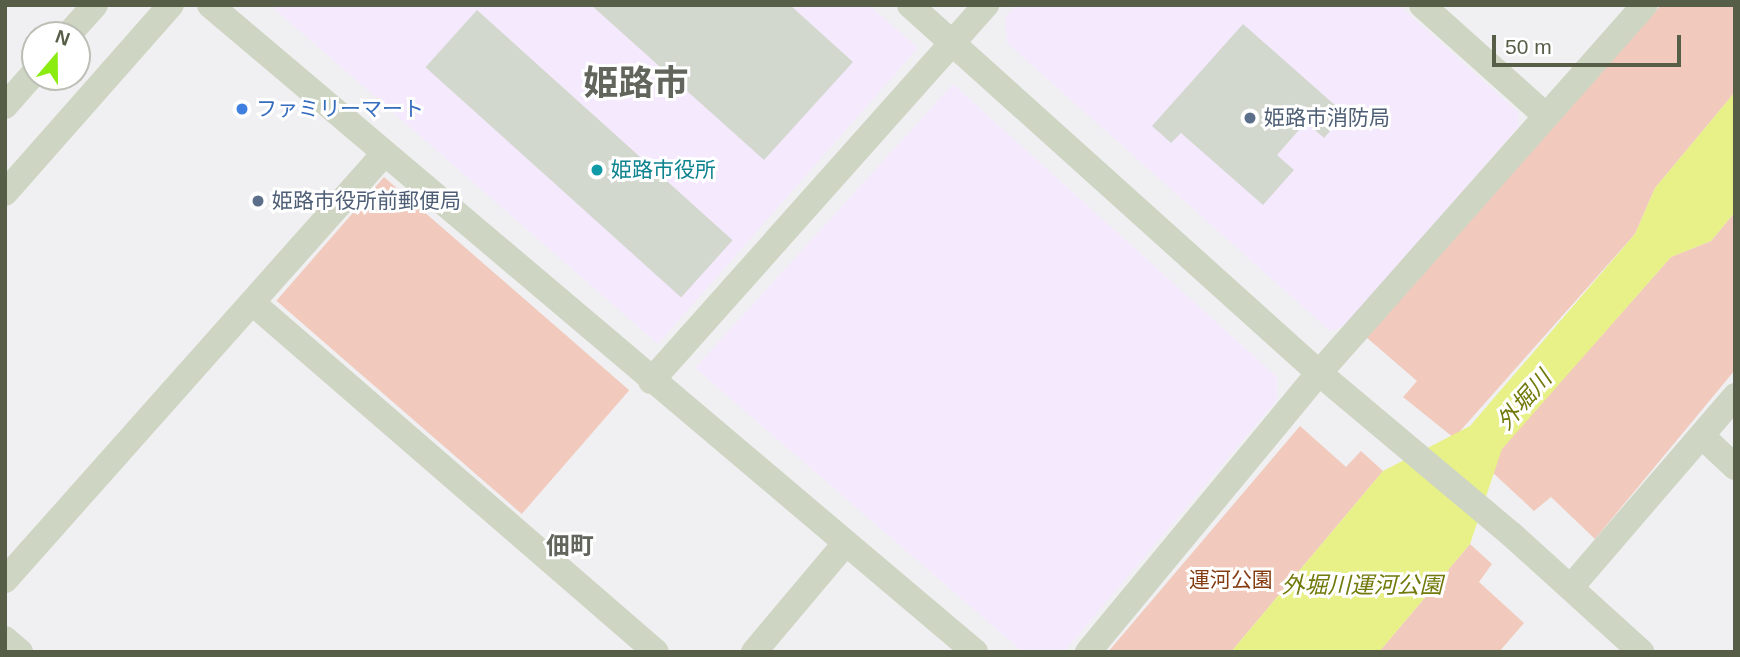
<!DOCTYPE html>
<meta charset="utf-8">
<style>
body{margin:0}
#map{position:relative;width:1740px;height:657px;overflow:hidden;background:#f0f0f2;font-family:Arial,"Noto Sans JP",sans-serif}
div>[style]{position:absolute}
.commercial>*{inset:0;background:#f5e9fd}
.green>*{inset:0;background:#f1cabd;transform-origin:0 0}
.water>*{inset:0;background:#e8f088}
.building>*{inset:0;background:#d3d8ce;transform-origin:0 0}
.minor>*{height:26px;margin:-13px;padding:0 13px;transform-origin:13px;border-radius:13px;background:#cfd5c3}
.dots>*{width:19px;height:19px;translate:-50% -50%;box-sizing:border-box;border:4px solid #fff;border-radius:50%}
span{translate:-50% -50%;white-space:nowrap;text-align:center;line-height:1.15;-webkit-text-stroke:6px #fff;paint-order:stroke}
.shop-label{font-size:21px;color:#366cbe}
.left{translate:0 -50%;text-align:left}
.service-label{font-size:21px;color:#4e5e75}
.culture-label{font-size:21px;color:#0d838f}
.park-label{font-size:21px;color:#843d13}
.water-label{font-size:23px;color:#717a0a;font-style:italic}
.quarter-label{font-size:24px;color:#61655c;font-weight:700}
.town-label{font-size:35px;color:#61655c;font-weight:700}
.frame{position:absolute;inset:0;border:7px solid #565e47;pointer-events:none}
.north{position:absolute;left:21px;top:21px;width:70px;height:70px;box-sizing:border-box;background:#fff;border:2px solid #bbbfb5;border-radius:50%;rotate:20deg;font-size:19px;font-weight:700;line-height:28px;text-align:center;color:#565e47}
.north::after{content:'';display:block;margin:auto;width:24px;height:32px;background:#8bec11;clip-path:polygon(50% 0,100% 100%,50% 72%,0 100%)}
.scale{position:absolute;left:1492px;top:35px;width:189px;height:32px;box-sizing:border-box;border:4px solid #565e47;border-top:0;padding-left:9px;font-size:21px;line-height:24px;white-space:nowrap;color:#565e47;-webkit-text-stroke:5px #fff;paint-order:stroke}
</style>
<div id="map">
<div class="commercial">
<i style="clip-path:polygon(270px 5px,869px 5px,918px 48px,658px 344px)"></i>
<i style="clip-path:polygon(1016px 5px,1399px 5px,1518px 112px,1519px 126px,1345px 326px,1330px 331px,1007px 43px,1005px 17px)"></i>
<i style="clip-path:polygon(953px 84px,1277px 377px,1277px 400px,1064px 652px,1023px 652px,695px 368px)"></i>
</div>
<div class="green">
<i style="clip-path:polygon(1661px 5px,1735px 5px,1735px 92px,1655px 188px,1635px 234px,1454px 438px,1403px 397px,1417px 381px,1366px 337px)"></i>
<i style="left:384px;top:177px;width:325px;height:164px;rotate:41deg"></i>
<i style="clip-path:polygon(1735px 212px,1735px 370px,1595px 539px,1551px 497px,1534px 511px,1492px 472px,1501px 449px,1671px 257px,1711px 241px)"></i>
<i style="clip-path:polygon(1300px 426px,1346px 467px,1361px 451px,1383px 471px,1231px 652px,1108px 652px)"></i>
<i style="clip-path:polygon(1470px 544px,1492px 564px,1479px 582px,1524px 623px,1499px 652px,1379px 652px)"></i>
</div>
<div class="water">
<i style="clip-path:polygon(1735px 92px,1735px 212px,1711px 241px,1671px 257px,1502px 449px,1470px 544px,1379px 652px,1231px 652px,1383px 471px,1470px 426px,1635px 234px,1655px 188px)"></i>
</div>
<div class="building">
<i style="clip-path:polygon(591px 5px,790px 5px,853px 62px,764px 160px)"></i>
<i style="left:477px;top:10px;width:344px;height:77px;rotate:42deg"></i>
<i style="clip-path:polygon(1243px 24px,1345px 114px,1324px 138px,1306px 122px,1277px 155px,1294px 170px,1263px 205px,1181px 133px,1171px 143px,1152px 126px)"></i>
</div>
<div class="minor">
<i style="left:210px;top:5px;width:1002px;rotate:40.22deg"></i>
<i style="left:910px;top:5px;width:550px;rotate:41.98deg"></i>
<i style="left:1319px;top:373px;width:251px;rotate:40deg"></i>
<i style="left:1511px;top:534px;width:176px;rotate:42.2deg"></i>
<i style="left:1422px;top:5px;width:166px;rotate:41.8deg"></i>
<i style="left:68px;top:35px;width:40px;rotate:-48deg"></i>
<i style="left:5px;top:106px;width:45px;rotate:-48.6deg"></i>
<i style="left:5px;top:193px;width:251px;rotate:-48.6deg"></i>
<i style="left:255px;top:305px;width:530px;rotate:40.87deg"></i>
<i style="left:651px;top:381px;width:504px;rotate:-48.3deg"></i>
<i style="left:1703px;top:437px;width:44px;rotate:43.2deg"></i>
<i style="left:5px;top:580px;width:569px;rotate:-48.35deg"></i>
<i style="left:1571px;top:587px;width:252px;rotate:-49.3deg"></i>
<i style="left:5px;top:639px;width:20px;rotate:41deg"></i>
<i style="left:754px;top:652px;width:140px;rotate:-49.9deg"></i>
<i style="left:1088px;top:652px;width:362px;rotate:-50.4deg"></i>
<i style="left:1319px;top:373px;width:492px;rotate:-48.5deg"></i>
</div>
<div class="dots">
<i style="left:242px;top:109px;background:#3f7fe0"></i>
<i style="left:1250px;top:118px;background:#5c6f8a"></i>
<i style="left:597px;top:170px;background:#0f9aa8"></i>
<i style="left:258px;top:201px;background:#5c6f8a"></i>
</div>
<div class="shop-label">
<span class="left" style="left:256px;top:109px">ファミリーマート</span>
</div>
<div class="service-label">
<span class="left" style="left:1264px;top:118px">姫路市消防局</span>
<span class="left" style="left:272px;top:201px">姫路市役所前郵便局</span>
</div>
<div class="culture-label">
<span class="left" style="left:611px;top:170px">姫路市役所</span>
</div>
<div class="park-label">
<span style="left:1231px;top:580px">運河公園</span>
</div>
<div class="water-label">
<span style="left:1524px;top:400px;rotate:-49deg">外堀川</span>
<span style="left:1362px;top:585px">外堀川運河公園</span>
</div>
<div class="quarter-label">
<span style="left:570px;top:546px">佃町</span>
</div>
<div class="town-label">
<span style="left:636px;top:83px">姫路市</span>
</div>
<div class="frame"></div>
<div class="north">N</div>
<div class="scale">50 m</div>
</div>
